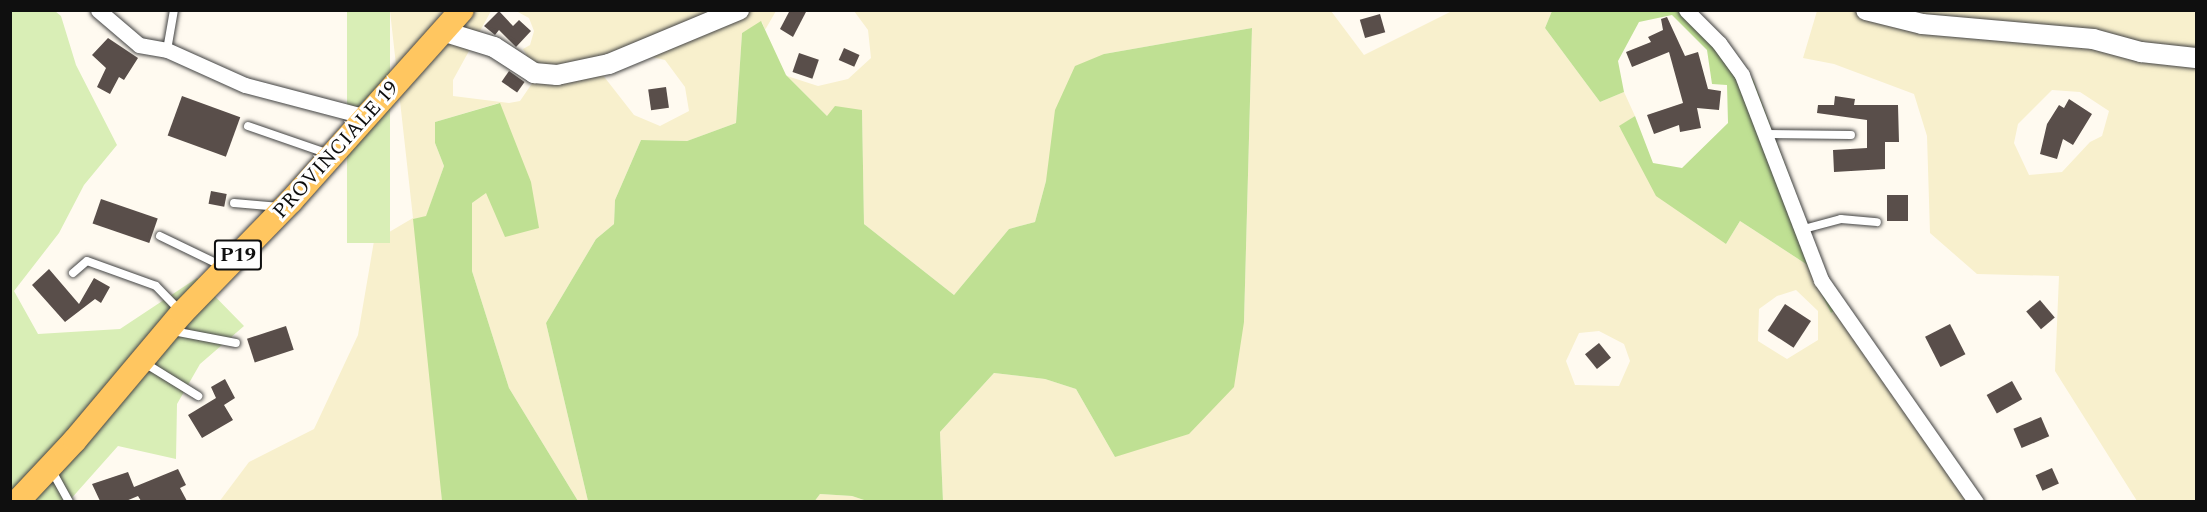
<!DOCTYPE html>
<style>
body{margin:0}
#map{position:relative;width:2207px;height:512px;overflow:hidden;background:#fffaf0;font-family:Spectral,serif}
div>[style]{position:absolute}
.farmland>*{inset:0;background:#f8f0cd}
.green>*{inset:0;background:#d9eeb6;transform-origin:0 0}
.forest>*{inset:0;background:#bfe093}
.building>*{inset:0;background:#594e4a;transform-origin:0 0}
.roads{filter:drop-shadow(0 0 2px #424242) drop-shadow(0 0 2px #424242)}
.service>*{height:8px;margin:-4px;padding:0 4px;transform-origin:4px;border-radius:4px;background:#fff}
.minor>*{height:15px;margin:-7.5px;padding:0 7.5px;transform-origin:7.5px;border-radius:7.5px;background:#fff}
.tertiary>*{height:20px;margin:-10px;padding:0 10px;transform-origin:10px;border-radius:10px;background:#fff}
.primary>*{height:24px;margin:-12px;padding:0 12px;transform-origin:12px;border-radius:12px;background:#ffc660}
span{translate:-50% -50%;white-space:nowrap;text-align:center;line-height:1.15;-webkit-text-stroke:6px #fff;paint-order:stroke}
.shield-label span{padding:2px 4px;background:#fff;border:2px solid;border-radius:4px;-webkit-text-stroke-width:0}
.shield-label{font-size:20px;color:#0f0f0f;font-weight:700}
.street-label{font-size:21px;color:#0f0f0f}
.frame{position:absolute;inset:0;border:12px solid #0f0f0f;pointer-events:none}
</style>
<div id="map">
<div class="farmland">
<i style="clip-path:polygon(evenodd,390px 11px,491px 11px,453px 80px,453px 96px,509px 103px,520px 101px,533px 82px,536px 70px,523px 49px,530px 45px,534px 31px,529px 18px,516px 11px,776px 11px,765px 30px,762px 22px,742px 33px,736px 123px,687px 141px,641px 140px,615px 200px,614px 224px,596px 239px,546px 323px,588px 501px,578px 501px,509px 388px,472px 271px,472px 203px,486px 192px,499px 103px,435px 122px,435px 143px,444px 166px,426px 217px,442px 501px,219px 502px,249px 462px,314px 429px,358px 335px,374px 241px,413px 218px,390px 11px,652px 57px,665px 60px,685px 87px,689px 111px,660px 126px,634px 115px,602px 74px,652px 57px)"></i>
<i style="clip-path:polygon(evenodd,854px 11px,1331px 11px,1364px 55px,1452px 11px,1552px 11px,1545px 28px,1600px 102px,1624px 92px,1635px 116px,1619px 127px,1726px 244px,1740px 221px,1806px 264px,1831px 313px,1839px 307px,1970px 501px,943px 501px,940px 432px,994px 373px,1045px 379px,1076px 389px,1115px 457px,1244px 322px,1252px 28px,1104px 54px,1046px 181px,1035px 222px,1009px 229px,954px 295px,864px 224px,862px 110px,828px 117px,787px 76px,818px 86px,848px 79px,871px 58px,868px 30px,854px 11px,1796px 290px,1818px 311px,1818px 340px,1787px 359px,1758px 341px,1759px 309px,1777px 296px,1796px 290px,854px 11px,1599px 331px,1624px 344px,1630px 361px,1619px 386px,1575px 385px,1566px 361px,1579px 333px,1599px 331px)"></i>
<i style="clip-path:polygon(evenodd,1817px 11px,2196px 11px,2196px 501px,2137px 501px,2055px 371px,2059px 276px,1977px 274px,1930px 233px,1927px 136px,1914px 94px,1834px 64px,1803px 58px,1817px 11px,2052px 90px,2080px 92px,2109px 111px,2102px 136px,2090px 142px,2062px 172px,2029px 175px,2014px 143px,2018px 124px,2052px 90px)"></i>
<i style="clip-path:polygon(820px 494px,852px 496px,867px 501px,814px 502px)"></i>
</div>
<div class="green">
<i style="clip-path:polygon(10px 11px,55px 11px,61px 16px,76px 65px,117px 145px,84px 185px,59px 233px,14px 291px,38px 334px,120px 329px,197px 278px,244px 326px,200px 364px,177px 404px,176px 459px,118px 446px,69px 501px,11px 501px)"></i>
<i style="left:347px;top:11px;width:43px;height:232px"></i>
</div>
<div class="forest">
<i style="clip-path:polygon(1687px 10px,1753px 79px,1839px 307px,1831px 313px,1806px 264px,1740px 221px,1726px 244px,1656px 196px,1619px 126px,1635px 116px,1653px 163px,1682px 168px,1728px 123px,1727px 85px,1712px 84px,1707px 50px,1672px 15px,1639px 22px,1618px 61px,1624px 92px,1600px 102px,1545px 28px,1552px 11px)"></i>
<i style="clip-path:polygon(761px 21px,786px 75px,827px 116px,835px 106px,862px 110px,864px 224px,954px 295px,1009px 229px,1035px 222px,1046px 181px,1055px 110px,1075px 66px,1104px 54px,1252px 28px,1244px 322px,1234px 387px,1189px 434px,1115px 457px,1076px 389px,1045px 379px,994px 373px,940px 432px,943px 501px,867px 501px,852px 496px,820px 494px,814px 502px,588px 501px,546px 323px,596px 239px,614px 224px,615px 200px,641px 140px,687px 141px,736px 123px,742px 33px)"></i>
<i style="clip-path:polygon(500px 103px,531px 182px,539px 228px,505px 237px,486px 193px,472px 203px,472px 271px,509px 388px,578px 501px,442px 501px,413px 219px,426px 216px,444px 166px,435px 143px,435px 122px)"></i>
</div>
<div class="building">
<i style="clip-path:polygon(790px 10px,807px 10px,793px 37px,780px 29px)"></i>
<i style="clip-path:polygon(499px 11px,513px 26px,519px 20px,531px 31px,516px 47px,499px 30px,495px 35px,484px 26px)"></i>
<i style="left:1380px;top:14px;width:19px;height:21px;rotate:74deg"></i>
<i style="clip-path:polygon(1667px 17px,1685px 56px,1698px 52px,1708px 89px,1721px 91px,1719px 110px,1697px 108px,1701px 128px,1680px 132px,1679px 125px,1654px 134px,1647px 115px,1683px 103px,1669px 52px,1632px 67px,1626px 52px,1651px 42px,1648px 37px,1663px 30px,1661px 19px)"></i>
<i style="clip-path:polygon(108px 38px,138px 58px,124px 80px,119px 77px,110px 94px,97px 87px,106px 68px,92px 55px)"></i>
<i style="left:844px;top:48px;width:17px;height:13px;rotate:24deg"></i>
<i style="left:799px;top:53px;width:21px;height:20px;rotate:19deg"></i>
<i style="left:509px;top:71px;width:19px;height:13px;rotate:35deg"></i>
<i style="left:666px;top:87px;width:21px;height:18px;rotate:82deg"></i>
<i style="left:182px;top:96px;width:62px;height:42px;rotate:20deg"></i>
<i style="clip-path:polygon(1835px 96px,1855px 99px,1854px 105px,1898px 105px,1899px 142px,1885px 142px,1885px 169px,1834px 172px,1833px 150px,1867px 148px,1867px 120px,1817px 113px,1818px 105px,1834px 105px)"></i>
<i style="clip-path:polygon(2069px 99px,2092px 114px,2073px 145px,2063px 139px,2057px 159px,2040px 154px,2047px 124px,2059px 105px,2064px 108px)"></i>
<i style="left:211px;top:191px;width:16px;height:13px;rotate:11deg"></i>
<i style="left:1887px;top:195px;width:21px;height:26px"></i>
<i style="left:101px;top:199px;width:60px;height:26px;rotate:19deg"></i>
<i style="clip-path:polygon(49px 269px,79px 304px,94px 278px,110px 287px,101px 303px,95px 299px,65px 322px,32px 285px)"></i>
<i style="left:2040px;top:300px;width:23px;height:18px;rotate:50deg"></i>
<i style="left:1785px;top:304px;width:31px;height:32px;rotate:33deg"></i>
<i style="left:1950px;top:324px;width:34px;height:28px;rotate:63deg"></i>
<i style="left:286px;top:326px;width:25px;height:41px;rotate:72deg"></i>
<i style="left:1599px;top:343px;width:19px;height:18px;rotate:51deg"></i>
<i style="clip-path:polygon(225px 379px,235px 398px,224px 405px,233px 420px,202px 438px,188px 415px,216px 398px,211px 387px)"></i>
<i style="left:2012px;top:381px;width:21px;height:29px;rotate:61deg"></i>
<i style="left:2041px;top:417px;width:21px;height:30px;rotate:67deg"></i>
<i style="left:2052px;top:468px;width:17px;height:18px;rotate:66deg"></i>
<i style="clip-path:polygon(178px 469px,186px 485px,180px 488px,187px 501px,141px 501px,138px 496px,126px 501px,100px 501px,92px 484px,128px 472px,134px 487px)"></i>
</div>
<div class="roads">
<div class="service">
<i style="left:167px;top:50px;width:41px;rotate:-80.1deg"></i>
<i style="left:248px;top:126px;width:86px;rotate:19.1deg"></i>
<i style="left:1767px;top:134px;width:84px;rotate:0.7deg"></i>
<i style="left:234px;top:203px;width:46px;rotate:5deg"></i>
<i style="left:1800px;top:230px;width:42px;rotate:-15deg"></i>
<i style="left:1841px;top:219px;width:36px;rotate:5deg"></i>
<i style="left:160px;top:236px;width:71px;rotate:25.8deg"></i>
<i style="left:73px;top:273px;width:18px;rotate:-41deg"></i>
<i style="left:87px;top:261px;width:73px;rotate:19.9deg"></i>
<i style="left:156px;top:286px;width:36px;rotate:46deg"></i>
<i style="left:173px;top:331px;width:64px;rotate:10.8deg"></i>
<i style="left:143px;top:362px;width:65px;rotate:31.7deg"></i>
<i style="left:52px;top:471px;width:35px;rotate:61deg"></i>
</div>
<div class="minor">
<i style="left:98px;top:10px;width:54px;rotate:40.5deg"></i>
<i style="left:139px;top:45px;width:28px;rotate:10deg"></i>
<i style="left:167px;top:50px;width:85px;rotate:24.2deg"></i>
<i style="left:245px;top:85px;width:126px;rotate:14.7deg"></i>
<i style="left:1686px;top:10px;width:47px;rotate:45deg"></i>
<i style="left:1719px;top:43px;width:39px;rotate:54deg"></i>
<i style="left:1742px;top:75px;width:220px;rotate:68.9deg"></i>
<i style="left:1821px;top:280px;width:271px;rotate:55.1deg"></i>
</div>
<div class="tertiary">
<i style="left:1866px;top:10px;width:58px;rotate:14deg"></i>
<i style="left:1922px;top:24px;width:172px;rotate:5deg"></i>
<i style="left:2093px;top:39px;width:50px;rotate:15.2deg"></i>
<i style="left:2141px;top:52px;width:55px;rotate:6.2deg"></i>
<i style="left:442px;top:31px;width:54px;rotate:17.1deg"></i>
<i style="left:494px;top:47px;width:48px;rotate:33deg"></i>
<i style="left:534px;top:73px;width:23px;rotate:5deg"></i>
<i style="left:557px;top:75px;width:53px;rotate:-11.9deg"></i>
<i style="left:609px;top:64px;width:141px;rotate:-22.6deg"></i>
</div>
<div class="primary">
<i style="left:17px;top:502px;width:85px;rotate:-46.9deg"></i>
<i style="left:75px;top:440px;width:166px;rotate:-49.9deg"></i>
<i style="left:182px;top:313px;width:156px;rotate:-45.8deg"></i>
<i style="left:291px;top:201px;width:256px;rotate:-48.2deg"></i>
</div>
</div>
<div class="shield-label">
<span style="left:238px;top:255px">P19</span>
</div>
<div class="street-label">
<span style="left:336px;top:150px;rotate:-48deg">PROVINCIALE 19</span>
</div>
<div class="frame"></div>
</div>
